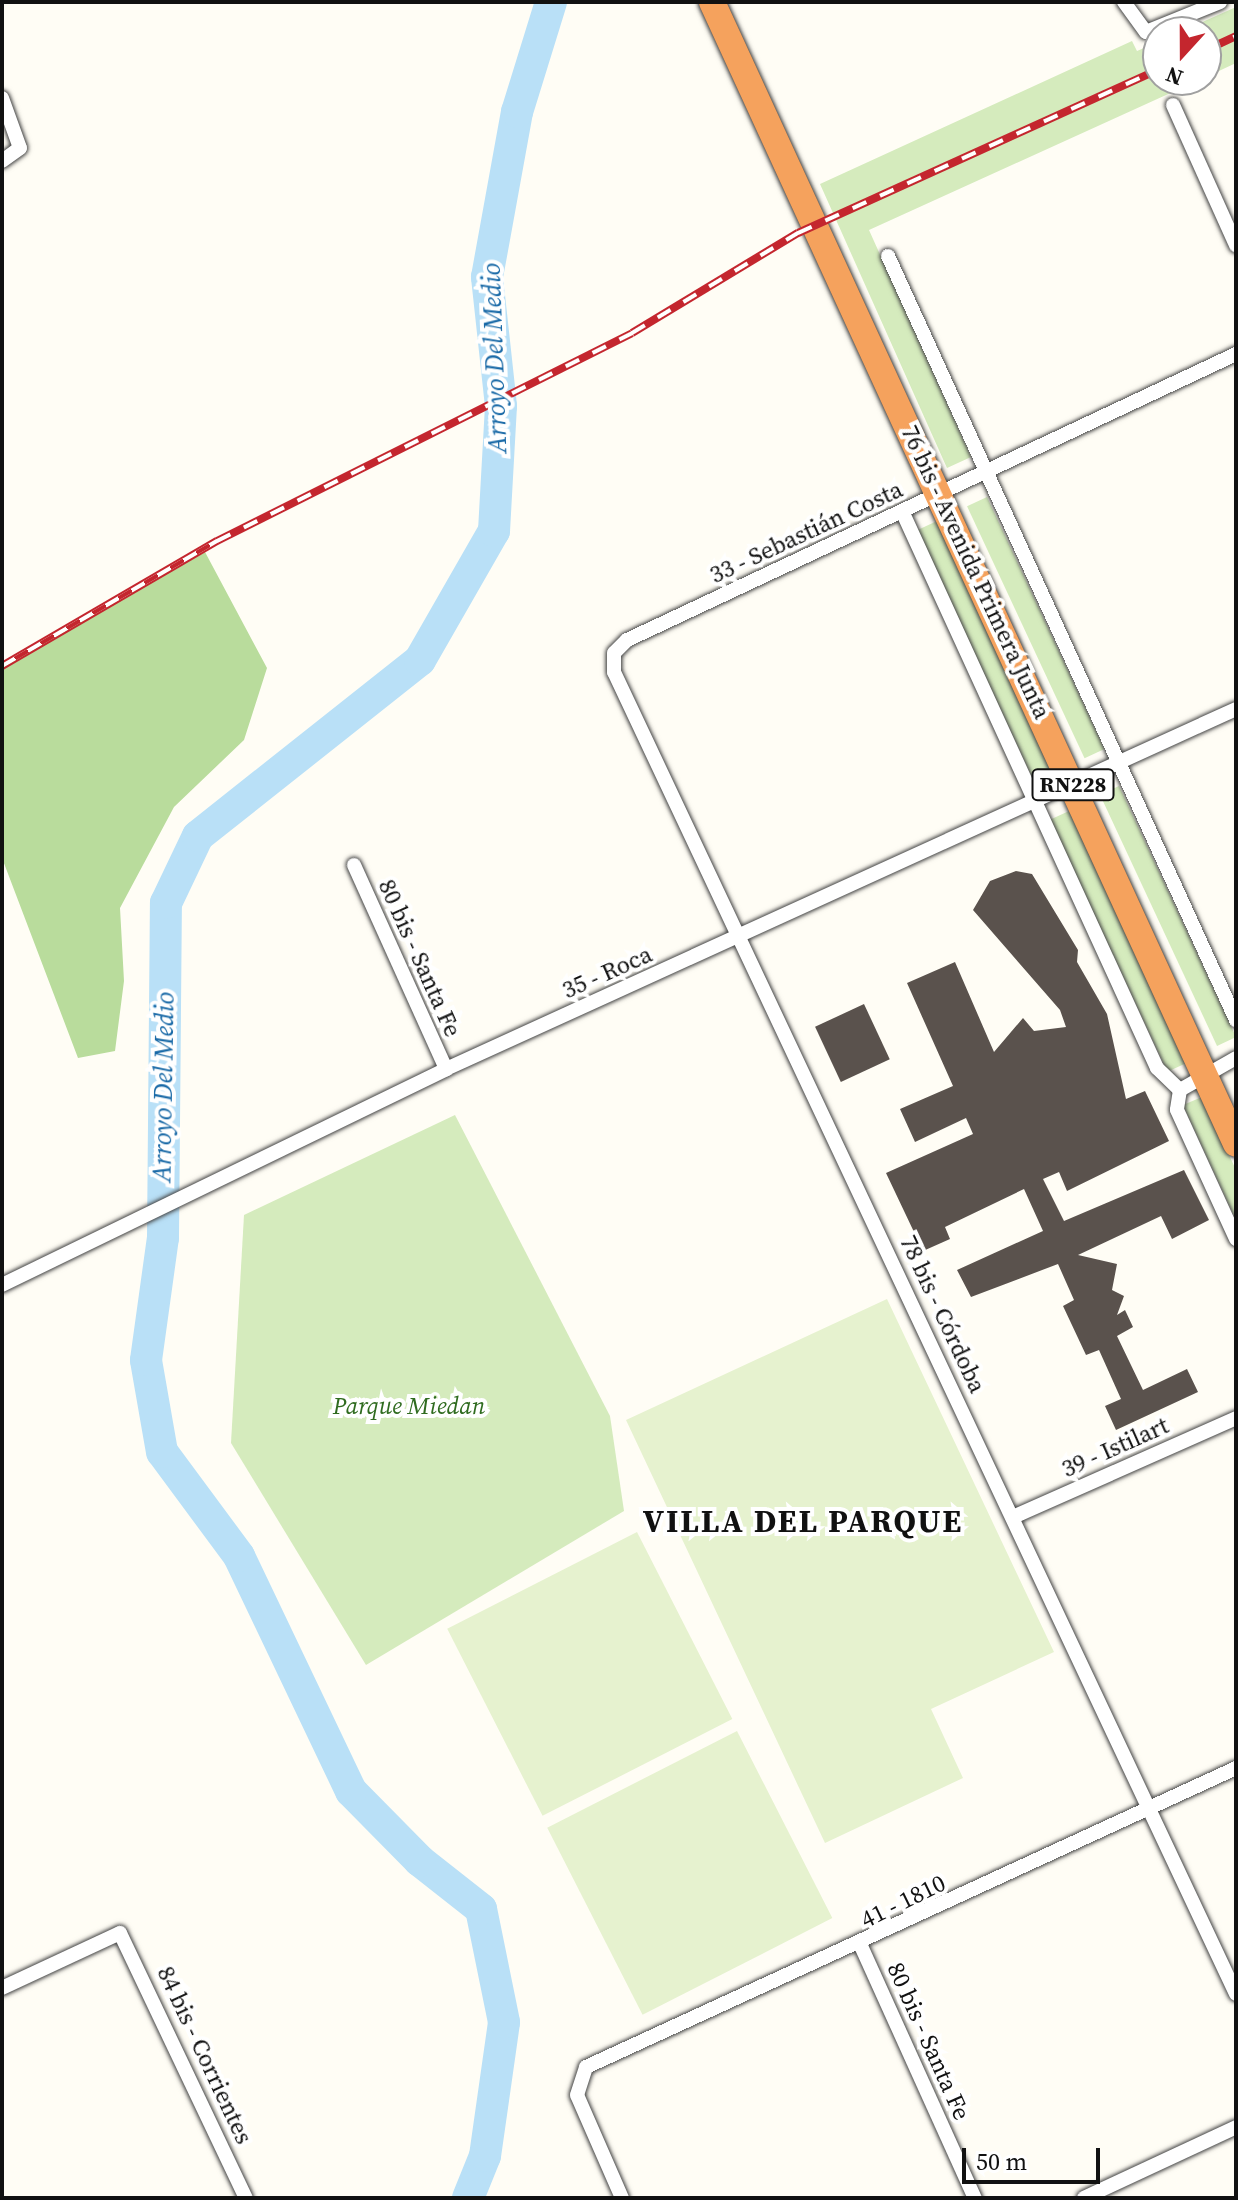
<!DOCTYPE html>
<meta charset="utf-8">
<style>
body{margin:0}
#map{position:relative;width:1238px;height:2200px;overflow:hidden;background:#fffdf5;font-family:"Source Serif 4",serif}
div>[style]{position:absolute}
.green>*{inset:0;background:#d5ebbd;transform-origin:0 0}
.forest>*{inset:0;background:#b9dc9c}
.pitch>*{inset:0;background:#e6f2cf;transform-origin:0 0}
.river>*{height:32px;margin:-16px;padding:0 16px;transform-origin:16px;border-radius:16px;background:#b9e0f7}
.building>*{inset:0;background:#5a524d;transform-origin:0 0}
.roads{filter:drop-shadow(0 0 2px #444) drop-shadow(0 0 2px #444)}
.street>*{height:14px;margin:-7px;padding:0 7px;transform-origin:7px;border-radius:7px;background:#fff}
.highway>*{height:26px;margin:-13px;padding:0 13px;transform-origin:13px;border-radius:13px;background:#f5a25d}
.rail>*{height:8px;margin-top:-4px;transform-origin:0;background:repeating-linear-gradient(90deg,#fff 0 15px,#c4262e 0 30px);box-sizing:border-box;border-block:2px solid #c4262e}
span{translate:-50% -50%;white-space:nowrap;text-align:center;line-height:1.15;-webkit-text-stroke:8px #fff;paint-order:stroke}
.shield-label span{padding:2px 6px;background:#fff;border:2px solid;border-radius:6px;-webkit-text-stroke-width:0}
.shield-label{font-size:22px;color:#111;font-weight:700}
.street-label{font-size:24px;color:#111}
.park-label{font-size:24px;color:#2f6b1f;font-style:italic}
.water-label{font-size:26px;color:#1768a6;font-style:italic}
.district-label{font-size:32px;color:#111;font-weight:700;letter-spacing:2px}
.frame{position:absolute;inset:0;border:4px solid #111;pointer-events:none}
.north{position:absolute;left:1142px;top:16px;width:80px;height:80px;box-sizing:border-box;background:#fff;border:2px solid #a0a0a0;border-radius:50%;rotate:201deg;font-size:22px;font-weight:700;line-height:32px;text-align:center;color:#111}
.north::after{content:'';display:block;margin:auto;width:28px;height:36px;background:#c4262e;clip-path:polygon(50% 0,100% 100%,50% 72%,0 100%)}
.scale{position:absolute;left:962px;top:2148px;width:138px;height:36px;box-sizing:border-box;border:4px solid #111;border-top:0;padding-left:10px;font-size:24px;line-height:28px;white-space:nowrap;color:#111;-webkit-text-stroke:6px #fff;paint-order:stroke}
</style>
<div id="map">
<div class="green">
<i style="clip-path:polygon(1236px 7px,1236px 63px,1206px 77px,1206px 32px,1180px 32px)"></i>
<i style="clip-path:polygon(1132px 41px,1137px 51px,1158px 42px,1158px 80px,1199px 80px,869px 230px,971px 457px,947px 468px,820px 184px)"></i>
<i style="left:987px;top:497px;width:278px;height:22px;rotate:65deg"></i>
<i style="left:937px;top:521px;width:279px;height:22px;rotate:65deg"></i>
<i style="left:1119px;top:786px;width:277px;height:21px;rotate:65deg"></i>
<i style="left:1069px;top:811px;width:278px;height:21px;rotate:65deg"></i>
<i style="clip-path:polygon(1202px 1097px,1236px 1170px,1236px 1220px,1183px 1105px)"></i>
<i style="clip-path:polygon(455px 1115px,610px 1416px,624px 1511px,366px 1665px,231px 1443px,244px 1215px)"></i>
</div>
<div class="forest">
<i style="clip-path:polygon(205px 552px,267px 668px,244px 740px,174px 807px,120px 908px,124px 981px,115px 1051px,78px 1058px,2px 858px,2px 667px)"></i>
</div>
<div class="pitch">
<i style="clip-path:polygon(887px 1299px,1054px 1652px,931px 1709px,963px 1778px,825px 1843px,626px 1420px)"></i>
<i style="left:637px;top:1532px;width:210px;height:213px;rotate:63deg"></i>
<i style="left:737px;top:1731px;width:210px;height:213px;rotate:63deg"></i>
</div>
<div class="river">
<i style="left:468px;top:2198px;width:45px;rotate:-68deg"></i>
<i style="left:485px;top:2156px;width:135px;rotate:-81.9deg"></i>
<i style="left:504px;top:2022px;width:115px;rotate:-101.5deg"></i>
<i style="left:481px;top:1909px;width:78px;rotate:-141.8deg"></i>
<i style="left:420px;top:1861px;width:98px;rotate:-134.6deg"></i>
<i style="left:351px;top:1791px;width:260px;rotate:-115.5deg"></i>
<i style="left:239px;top:1556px;width:129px;rotate:-126.5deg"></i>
<i style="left:162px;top:1452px;width:93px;rotate:-99.9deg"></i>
<i style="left:146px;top:1360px;width:123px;rotate:-82.1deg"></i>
<i style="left:163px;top:1238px;width:335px;rotate:-89.5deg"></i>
<i style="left:166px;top:903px;width:74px;rotate:-64.5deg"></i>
<i style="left:198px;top:836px;width:283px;rotate:-38.4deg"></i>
<i style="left:420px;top:660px;width:149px;rotate:-60.2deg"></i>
<i style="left:494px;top:531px;width:125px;rotate:-86.8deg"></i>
<i style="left:501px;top:406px;width:130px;rotate:-96.2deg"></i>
<i style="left:487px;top:277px;width:168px;rotate:-79.7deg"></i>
<i style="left:517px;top:112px;width:115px;rotate:-72.8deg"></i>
</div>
<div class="building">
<i style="clip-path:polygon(1016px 871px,1032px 874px,1078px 950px,1077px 962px,1107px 1014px,1126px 1099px,1145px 1091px,1169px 1141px,1067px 1191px,1059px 1172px,1043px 1179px,1064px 1221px,1184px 1170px,1209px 1220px,1172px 1239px,1161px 1216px,1078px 1255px,1117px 1264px,1112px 1290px,1124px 1296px,1117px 1315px,1125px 1310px,1133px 1327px,1117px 1336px,1143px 1390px,1187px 1369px,1198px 1392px,1116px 1430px,1105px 1406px,1121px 1399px,1099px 1350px,1086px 1355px,1063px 1306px,1074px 1300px,1058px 1264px,971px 1297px,957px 1270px,1043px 1231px,1024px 1189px,945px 1227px,950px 1239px,923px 1251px,886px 1173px,973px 1134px,966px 1118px,915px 1142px,900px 1109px,953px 1086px,907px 983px,955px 962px,994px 1052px,1023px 1018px,1034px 1031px,1066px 1027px,1060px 1010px,973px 910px,990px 881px)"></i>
<i style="left:864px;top:1004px;width:61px;height:54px;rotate:65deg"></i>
</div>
<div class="roads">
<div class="street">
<i style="left:1124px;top:2px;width:37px;rotate:54deg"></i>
<i style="left:1146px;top:32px;width:80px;rotate:-22.1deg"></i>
<i style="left:2px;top:98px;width:53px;rotate:70.2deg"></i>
<i style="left:20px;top:148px;width:22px;rotate:144deg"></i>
<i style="left:1173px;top:105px;width:154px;rotate:65.8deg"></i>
<i style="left:888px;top:256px;width:840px;rotate:65.51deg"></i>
<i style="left:1236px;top:354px;width:673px;rotate:154.84deg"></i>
<i style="left:627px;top:640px;width:18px;rotate:135deg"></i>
<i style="left:614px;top:653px;width:19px;rotate:90deg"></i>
<i style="left:614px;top:672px;width:1461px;rotate:64.8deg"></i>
<i style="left:902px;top:511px;width:613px;rotate:65.4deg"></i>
<i style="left:1157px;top:1068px;width:32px;rotate:44deg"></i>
<i style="left:354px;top:865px;width:224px;rotate:65.7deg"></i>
<i style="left:1180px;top:1090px;width:20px;rotate:99deg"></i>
<i style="left:1177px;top:1110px;width:142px;rotate:65.4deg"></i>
<i style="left:1180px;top:1090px;width:64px;rotate:-29.7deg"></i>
<i style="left:2px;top:1285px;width:494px;rotate:-25.9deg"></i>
<i style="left:446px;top:1069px;width:868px;rotate:-24.5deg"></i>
<i style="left:1013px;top:1517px;width:244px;rotate:-23.9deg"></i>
<i style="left:861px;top:1946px;width:277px;rotate:65.7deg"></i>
<i style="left:2px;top:1988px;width:130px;rotate:-25deg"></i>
<i style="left:120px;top:1933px;width:293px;rotate:64.6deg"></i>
<i style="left:622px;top:2198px;width:112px;rotate:-113.6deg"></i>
<i style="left:577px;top:2095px;width:29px;rotate:-72deg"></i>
<i style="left:586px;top:2067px;width:715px;rotate:-24.7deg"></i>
<i style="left:1084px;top:2198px;width:168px;rotate:-25deg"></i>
</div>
<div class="highway">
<i style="left:712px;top:2px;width:1256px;rotate:65.35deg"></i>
</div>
</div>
<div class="rail">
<i style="left:1206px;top:50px;width:33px;rotate:-25deg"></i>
<i style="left:2px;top:666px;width:249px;rotate:-30.2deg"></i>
<i style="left:217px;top:541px;width:464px;rotate:-26.6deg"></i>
<i style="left:632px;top:333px;width:194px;rotate:-31.1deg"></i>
<i style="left:798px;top:233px;width:395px;rotate:-24.4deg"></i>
</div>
<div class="shield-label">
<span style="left:1073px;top:785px">RN228</span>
</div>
<div class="street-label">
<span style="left:806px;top:532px;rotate:-25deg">33 - Sebastián Costa</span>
<span style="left:976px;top:572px;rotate:65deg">76 bis - Avenida Primera Junta</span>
<span style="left:420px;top:958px;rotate:66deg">80 bis - Santa Fe</span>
<span style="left:607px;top:972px;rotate:-24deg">35 - Roca</span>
<span style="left:943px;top:1314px;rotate:65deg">78 bis - Córdoba</span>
<span style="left:1115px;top:1447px;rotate:-24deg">39 - Istilart</span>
<span style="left:903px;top:1901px;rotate:-26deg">41 - 1810</span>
<span style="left:929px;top:2041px;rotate:66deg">80 bis - Santa Fe</span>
<span style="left:205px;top:2055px;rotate:65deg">84 bis - Corrientes</span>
</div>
<div class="park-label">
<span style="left:409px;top:1406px">Parque Miedan</span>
</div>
<div class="water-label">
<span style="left:495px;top:358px;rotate:-92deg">Arroyo Del Medio</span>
<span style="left:164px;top:1087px;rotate:-89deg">Arroyo Del Medio</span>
</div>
<div class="district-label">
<span style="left:803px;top:1521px">VILLA DEL PARQUE</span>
</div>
<div class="frame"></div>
<div class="north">N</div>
<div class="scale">50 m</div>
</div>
